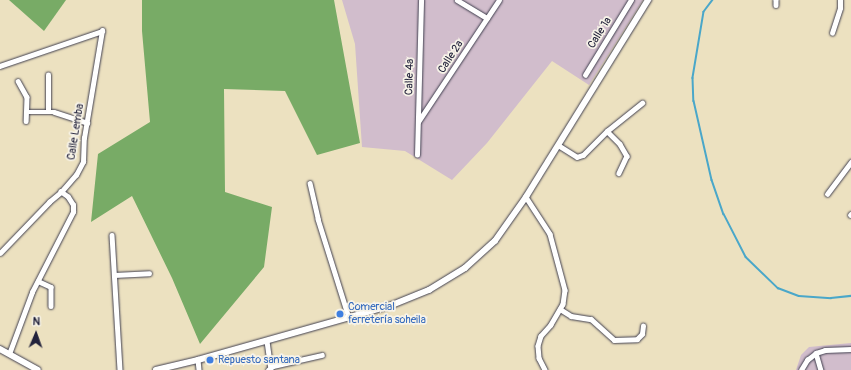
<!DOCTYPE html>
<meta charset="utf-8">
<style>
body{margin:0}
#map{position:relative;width:851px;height:370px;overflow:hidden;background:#ece1c0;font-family:Pangolin,sans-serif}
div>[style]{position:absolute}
.industrial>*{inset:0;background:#d1bdcc}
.forest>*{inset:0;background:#78ab66}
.stream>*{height:1.5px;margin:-0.75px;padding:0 0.75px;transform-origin:0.75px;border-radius:0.75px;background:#4aa7c9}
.roads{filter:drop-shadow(0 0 1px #403f4f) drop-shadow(0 0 1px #403f4f)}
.minor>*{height:4.5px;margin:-2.25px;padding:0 2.25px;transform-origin:2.25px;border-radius:2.25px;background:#fff}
.tertiary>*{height:5.5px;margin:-2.75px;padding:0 2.75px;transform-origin:2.75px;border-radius:2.75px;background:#fff}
.dots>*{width:11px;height:11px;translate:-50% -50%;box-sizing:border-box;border:2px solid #f7f3e8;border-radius:50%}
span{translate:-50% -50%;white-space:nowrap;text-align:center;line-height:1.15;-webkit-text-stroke:3.5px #f7f3e8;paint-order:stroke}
.street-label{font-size:11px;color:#22223b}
.shop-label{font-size:11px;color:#366cbe}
.left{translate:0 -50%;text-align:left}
.north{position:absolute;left:16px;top:314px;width:40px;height:40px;-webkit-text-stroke:3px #f7f3e8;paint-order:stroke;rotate:2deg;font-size:11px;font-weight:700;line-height:16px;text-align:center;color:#22223b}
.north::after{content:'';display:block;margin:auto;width:14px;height:18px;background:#22223b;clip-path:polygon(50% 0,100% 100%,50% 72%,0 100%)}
</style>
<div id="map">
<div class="industrial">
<i style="clip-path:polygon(342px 0,643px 0,589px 85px,552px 61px,487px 143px,452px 180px,405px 151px,362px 147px,355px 44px)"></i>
<i style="clip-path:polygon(851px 343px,851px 370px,796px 370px,801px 355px,809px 347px)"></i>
</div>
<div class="forest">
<i style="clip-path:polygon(9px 0,66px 0,44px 31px)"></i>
<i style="clip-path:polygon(142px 0,334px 0,360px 143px,317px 155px,285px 91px,224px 89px,225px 192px,272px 207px,264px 267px,200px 344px,172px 278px,132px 196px,91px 222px,98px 154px,150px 122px,142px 31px)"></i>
</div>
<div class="stream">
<i style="left:713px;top:0;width:15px;rotate:127deg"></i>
<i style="left:704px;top:12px;width:67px;rotate:99.5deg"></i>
<i style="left:693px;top:78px;width:23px;rotate:88deg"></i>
<i style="left:694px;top:101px;width:81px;rotate:77.2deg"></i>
<i style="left:712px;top:180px;width:36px;rotate:71deg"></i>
<i style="left:724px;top:214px;width:48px;rotate:62.9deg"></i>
<i style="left:746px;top:257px;width:45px;rotate:44.1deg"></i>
<i style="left:778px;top:288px;width:22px;rotate:21deg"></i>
<i style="left:799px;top:296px;width:32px;rotate:4deg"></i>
<i style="left:831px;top:298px;width:20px;rotate:-6deg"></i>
</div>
<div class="roads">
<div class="minor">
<i style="left:457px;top:0;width:35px;rotate:31deg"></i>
<i style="left:776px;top:0;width:5px;rotate:90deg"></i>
<i style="left:832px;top:33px;width:26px;rotate:-72deg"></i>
<i style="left:840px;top:8px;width:8px;rotate:-90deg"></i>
<i style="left:0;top:66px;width:108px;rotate:-18.9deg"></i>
<i style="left:585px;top:75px;width:88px;rotate:-58.5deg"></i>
<i style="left:18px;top:81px;width:18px;rotate:61deg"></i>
<i style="left:27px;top:97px;width:24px;rotate:92deg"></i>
<i style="left:48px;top:111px;width:36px;rotate:-90deg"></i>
<i style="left:27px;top:112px;width:27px"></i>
<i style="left:54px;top:112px;width:35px;rotate:18deg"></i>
<i style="left:418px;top:122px;width:146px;rotate:-56.4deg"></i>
<i style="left:607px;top:131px;width:45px;rotate:-38.7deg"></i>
<i style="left:558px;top:145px;width:22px;rotate:32deg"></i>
<i style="left:577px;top:157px;width:6px;rotate:-18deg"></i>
<i style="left:583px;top:155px;width:34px;rotate:-45deg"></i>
<i style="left:607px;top:131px;width:18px;rotate:45deg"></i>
<i style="left:620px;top:144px;width:14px;rotate:60deg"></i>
<i style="left:627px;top:156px;width:19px;rotate:115deg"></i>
<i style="left:417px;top:155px;width:155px;rotate:-88.5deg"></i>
<i style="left:310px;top:183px;width:37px;rotate:77deg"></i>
<i style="left:318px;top:219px;width:104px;rotate:72.6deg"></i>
<i style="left:827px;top:194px;width:40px;rotate:-53deg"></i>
<i style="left:526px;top:197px;width:44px;rotate:57deg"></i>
<i style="left:550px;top:234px;width:58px;rotate:75deg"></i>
<i style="left:565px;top:290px;width:14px;rotate:98deg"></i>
<i style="left:563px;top:304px;width:24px;rotate:120deg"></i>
<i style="left:551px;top:325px;width:15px;rotate:132deg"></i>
<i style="left:541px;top:336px;width:10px;rotate:107deg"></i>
<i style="left:538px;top:346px;width:12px;rotate:85deg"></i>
<i style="left:539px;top:358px;width:13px;rotate:63deg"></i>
<i style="left:850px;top:215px;width:1px;rotate:-45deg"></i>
<i style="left:112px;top:235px;width:135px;rotate:86.6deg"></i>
<i style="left:0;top:253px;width:71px;rotate:-46.1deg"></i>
<i style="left:49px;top:202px;width:16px;rotate:-40deg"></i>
<i style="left:61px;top:192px;width:23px;rotate:-49deg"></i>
<i style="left:76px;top:175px;width:15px;rotate:-62deg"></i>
<i style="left:83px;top:162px;width:24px;rotate:-88deg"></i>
<i style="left:84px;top:138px;width:109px;rotate:-80.5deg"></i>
<i style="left:114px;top:275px;width:35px;rotate:-3deg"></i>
<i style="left:38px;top:281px;width:14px;rotate:25deg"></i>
<i style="left:51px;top:287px;width:19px;rotate:90deg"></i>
<i style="left:560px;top:309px;width:13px;rotate:32deg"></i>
<i style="left:571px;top:316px;width:20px;rotate:9deg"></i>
<i style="left:591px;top:319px;width:31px;rotate:42deg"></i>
<i style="left:614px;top:340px;width:23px;rotate:-2deg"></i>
<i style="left:637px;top:339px;width:7px;rotate:-45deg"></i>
<i style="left:642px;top:334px;width:8px;rotate:-83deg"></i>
<i style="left:267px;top:341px;width:27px;rotate:82deg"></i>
<i style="left:816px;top:353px;width:18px;rotate:74deg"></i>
<i style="left:9px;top:354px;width:66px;rotate:-69.6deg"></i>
<i style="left:32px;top:292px;width:90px;rotate:-62.9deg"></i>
<i style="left:73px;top:212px;width:7px;rotate:-90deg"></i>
<i style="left:73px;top:205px;width:9px;rotate:-122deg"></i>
<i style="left:68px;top:197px;width:9px;rotate:-144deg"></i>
<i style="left:198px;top:360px;width:10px;rotate:84deg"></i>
<i style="left:268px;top:370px;width:6px;rotate:-39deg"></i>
<i style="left:273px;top:366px;width:50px;rotate:-12.7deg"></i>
<i style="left:801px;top:370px;width:12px;rotate:-59deg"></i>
<i style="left:807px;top:360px;width:11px;rotate:-38deg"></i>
<i style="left:816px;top:353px;width:9px;rotate:-18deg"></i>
<i style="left:825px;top:350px;width:26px;rotate:-2deg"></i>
</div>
<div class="tertiary">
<i style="left:0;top:349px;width:43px;rotate:28.9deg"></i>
<i style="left:156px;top:370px;width:43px;rotate:-13.4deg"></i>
<i style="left:198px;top:360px;width:202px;rotate:-15.8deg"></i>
<i style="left:392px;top:305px;width:40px;rotate:-22deg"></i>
<i style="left:429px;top:290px;width:42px;rotate:-31.4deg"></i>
<i style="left:465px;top:268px;width:40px;rotate:-42deg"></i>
<i style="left:495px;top:241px;width:54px;rotate:-54.8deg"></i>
<i style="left:526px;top:197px;width:232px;rotate:-58.2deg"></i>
</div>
</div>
<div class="dots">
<i style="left:340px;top:314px;background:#3f7fe0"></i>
<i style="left:210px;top:360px;background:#3f7fe0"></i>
</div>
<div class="street-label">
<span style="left:600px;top:33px;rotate:-58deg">Calle 1ª</span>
<span style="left:451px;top:57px;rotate:-57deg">Calle 2ª</span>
<span style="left:410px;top:77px;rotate:-89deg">Calle 4ª</span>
<span style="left:76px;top:132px;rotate:-81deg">Calle Lemba</span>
</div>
<div class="shop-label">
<span class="left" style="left:348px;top:314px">Comercial<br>ferretería soheila</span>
<span class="left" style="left:218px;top:360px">Repuesto santana</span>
</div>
<div class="north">N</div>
</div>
